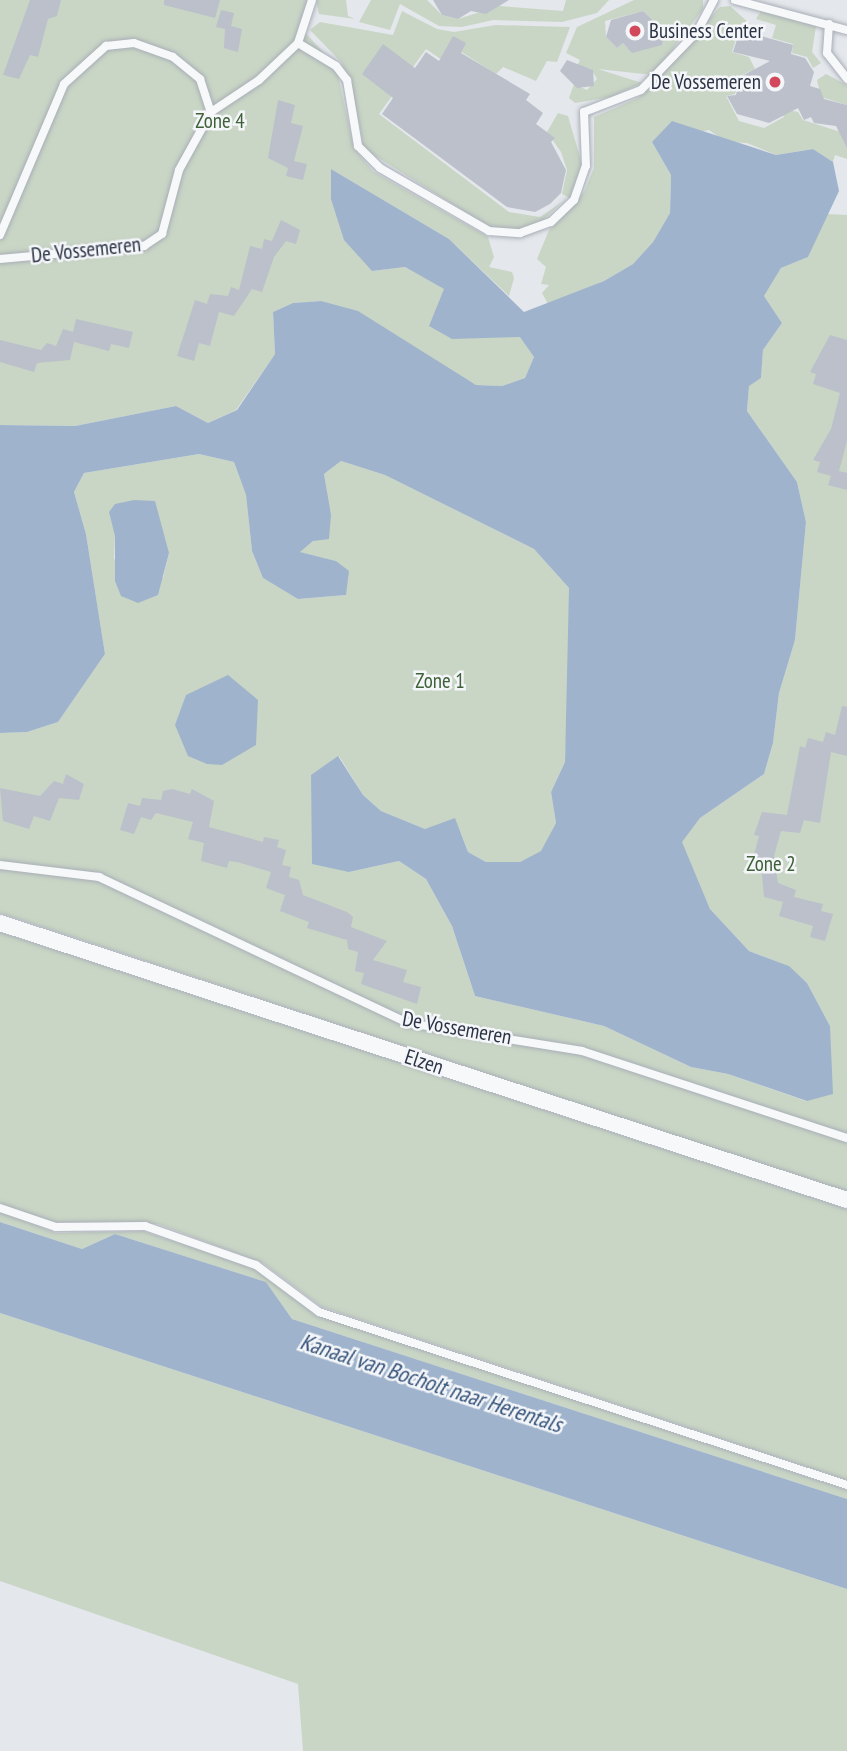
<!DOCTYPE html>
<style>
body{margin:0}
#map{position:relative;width:847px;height:1751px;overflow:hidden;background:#e4e7ec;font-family:"PT Sans Narrow",sans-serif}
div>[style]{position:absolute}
.green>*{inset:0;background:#c9d6c5}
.water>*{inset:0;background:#9fb4cc}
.building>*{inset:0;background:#bbc0ca}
.roads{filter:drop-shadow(0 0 2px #a9aeb7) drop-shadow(0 0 2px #a9aeb7)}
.lane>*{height:8px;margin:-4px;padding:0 4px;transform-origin:4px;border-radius:4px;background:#f7f8fa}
.street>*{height:16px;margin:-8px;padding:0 8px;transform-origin:8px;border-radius:8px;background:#f7f8fa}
.dots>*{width:19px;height:19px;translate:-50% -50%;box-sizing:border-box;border:4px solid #f4f6f9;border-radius:50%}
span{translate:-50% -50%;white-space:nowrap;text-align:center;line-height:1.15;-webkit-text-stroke:5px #f4f6f9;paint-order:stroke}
.poi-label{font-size:21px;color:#2b3445}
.left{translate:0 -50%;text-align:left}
.right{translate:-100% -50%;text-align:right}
.park-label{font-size:21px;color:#3f6138}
.street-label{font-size:21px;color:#2b3445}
.water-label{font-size:23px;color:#34527a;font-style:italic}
</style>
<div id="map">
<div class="green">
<i style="clip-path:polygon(0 0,307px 0,308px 14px,299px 26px,336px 66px,354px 149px,374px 172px,488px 237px,494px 257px,489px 267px,512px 272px,514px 278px,509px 296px,449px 239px,331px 169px,331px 199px,372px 271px,405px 267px,445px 289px,504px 337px,520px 336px,534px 357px,525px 378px,502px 386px,476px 385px,321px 301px,293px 303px,273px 312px,275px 354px,236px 410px,208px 423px,176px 406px,75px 426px,0 425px)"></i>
<i style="clip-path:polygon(316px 0,346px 0,348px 16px,355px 19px,319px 14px)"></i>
<i style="clip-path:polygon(371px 0,427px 0,442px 15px,458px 19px,499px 6px,563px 11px,566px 0,609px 0,597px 13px,562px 22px,493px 20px,462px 27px,439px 26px,400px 4px,390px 30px,359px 22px)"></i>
<i style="clip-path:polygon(evenodd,634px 0,703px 0,703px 9px,653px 75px,598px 69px,642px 83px,611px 97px,575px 103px,569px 98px,574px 84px,587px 90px,597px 79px,591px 69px,577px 66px,580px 60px,566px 53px,577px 27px,634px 0,643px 11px,665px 32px,662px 44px,632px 52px,623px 43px,617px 48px,606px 37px,605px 21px,643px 11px)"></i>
<i style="clip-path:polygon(730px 6px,750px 24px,739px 29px,732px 52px,749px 57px,755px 69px,740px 76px,735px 94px,726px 96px,739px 121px,764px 128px,784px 117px,779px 108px,798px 112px,803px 120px,847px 134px,847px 159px,835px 155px,833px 162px,813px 149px,776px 155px,747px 143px,726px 142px,709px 130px,652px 142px,671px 175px,670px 213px,653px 242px,633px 264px,604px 281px,548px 304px,542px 293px,549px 285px,541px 284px,546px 267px,537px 259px,549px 230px,584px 192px,594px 168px,594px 117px,638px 98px,720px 7px)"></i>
<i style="clip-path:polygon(402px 11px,437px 29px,454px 32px,496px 25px,570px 27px,557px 62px,547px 61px,536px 81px,503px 67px,496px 74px,455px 48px,442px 60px,426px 49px,379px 114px,509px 212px,540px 217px,562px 202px,538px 225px,526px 231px,491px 228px,364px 149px,351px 83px,341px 62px,310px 30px,320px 22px,393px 35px)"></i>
<i style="clip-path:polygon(761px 11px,816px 26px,812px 52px,821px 63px,813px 68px,807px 57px,792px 53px,793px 44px,772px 38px,776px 25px,756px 19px)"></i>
<i style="clip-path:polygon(826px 74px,847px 85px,847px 105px,821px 97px,817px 80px)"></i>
<i style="clip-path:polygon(558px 113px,568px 116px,582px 164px,570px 198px,562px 194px,567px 170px,561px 152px,547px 132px)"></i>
<i style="clip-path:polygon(evenodd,827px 214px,847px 215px,847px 1192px,0 913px,0 733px,27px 732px,58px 722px,105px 654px,86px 534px,74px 492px,84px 473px,199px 454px,234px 462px,246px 495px,252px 551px,263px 578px,299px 599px,346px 595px,336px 561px,299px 552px,313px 541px,327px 492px,324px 474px,341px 461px,385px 475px,534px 549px,569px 588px,571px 622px,565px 762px,551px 792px,556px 823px,542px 851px,520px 862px,486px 862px,468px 852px,461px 833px,425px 829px,381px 811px,363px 795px,339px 756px,349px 872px,399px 861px,426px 879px,452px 926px,475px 996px,604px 1026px,691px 1067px,728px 1074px,806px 1101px,830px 1026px,807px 983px,788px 966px,749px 951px,710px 909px,681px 842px,700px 818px,764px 774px,773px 743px,779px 693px,795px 640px,806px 522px,797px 482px,747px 411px,749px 385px,761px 378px,763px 350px,782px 323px,764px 296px,781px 268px,808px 257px,827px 214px,115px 536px,169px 553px,163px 578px,114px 559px,115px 536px)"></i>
<i style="clip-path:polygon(0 932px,847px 1209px,847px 1480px,322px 1307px,263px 1263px,158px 1224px,52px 1222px,0 1204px)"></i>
<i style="clip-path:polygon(0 1211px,56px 1233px,143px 1231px,253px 1267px,315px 1314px,847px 1490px,847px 1499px,292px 1319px,266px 1282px,115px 1234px,82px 1249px,0 1222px)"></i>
<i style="clip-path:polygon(0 1313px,847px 1589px,847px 1751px,303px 1751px,298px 1684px,0 1581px)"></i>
</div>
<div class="water">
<i style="clip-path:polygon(672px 121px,776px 155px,813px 149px,833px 162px,839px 191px,808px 257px,781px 268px,764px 296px,782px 323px,763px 350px,761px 378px,749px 386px,747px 411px,797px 482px,806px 522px,795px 640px,779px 693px,773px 743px,764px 774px,700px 818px,682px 842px,710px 909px,749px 951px,789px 966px,807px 983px,830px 1026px,833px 1094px,807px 1101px,728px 1074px,691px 1067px,604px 1026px,475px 996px,452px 926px,426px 879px,399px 861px,349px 872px,312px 864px,311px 775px,338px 756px,363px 795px,381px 811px,425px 829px,455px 818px,468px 852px,486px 862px,520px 862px,541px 851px,556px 823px,551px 792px,565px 762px,569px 588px,534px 549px,385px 475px,341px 461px,324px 474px,331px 515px,329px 539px,313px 541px,300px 552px,336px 561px,349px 571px,346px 595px,298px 599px,263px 578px,252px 551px,246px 495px,234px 462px,199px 454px,84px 473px,74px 492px,86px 534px,105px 654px,58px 722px,27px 732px,0 733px,0 425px,75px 426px,176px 406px,208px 423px,237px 410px,275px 354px,273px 312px,293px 303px,321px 301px,358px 311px,476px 385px,502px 386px,525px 378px,534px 357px,520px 337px,452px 339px,429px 326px,444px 289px,405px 267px,372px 271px,344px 240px,331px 199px,331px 169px,449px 239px,524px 312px,604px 281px,633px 264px,653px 242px,670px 213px,671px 175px,652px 142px)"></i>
<i style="clip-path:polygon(134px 500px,155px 501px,169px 553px,158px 595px,138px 603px,121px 596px,115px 581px,115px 536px,109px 512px,115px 504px)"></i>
<i style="clip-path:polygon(228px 675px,258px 700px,256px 745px,222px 765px,207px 764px,188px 756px,175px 725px,186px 695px)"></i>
<i style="clip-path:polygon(0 1222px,82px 1249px,115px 1234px,266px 1282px,292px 1319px,847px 1499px,847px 1589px,0 1313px)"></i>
</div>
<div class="building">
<i style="clip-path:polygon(30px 0,61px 0,57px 16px,48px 19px,38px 57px,30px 55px,19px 79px,3px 75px)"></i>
<i style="clip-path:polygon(164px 0,220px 0,215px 18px,164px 5px)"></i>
<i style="clip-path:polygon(433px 0,509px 0,486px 14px,471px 11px,458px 19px,442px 15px)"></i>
<i style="clip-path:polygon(221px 10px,234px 13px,231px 26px,242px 29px,238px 52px,224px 48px,225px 29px,216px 27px)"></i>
<i style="clip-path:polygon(643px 11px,665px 32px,662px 45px,632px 53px,623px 43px,617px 48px,606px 37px,611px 20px)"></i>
<i style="clip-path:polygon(740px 30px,793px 45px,791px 54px,805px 58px,814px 72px,810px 86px,820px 89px,824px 99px,847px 105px,847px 148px,836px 126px,814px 123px,811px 117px,804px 120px,798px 108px,769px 123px,737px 114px,727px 96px,736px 95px,740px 77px,770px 61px,733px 52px)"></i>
<i style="clip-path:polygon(453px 36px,466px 43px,461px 53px,530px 94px,526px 100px,543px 113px,536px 124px,555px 138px,551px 142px,566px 170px,561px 193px,550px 204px,535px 212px,507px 207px,382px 114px,393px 98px,362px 74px,383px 44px,415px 68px,426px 52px,439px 61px)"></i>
<i style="clip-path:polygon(567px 60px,593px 70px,594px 86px,577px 88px,560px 71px)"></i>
<i style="clip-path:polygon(278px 100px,295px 105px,291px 123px,303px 126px,294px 161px,307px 164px,303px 180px,286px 176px,288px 168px,268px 158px)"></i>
<i style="clip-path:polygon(281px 220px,300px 230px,296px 244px,286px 241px,274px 257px,262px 292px,252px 289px,234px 316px,219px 312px,210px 346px,199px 343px,194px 361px,177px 356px,195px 300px,207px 304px,210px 294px,228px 296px,231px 287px,239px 290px,250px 246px,262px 249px,264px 239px,272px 241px)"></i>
<i style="clip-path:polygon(76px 319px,133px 332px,129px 348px,111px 344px,109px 351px,74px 342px,70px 360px,37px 363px,34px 372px,0 362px,0 340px,41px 350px,47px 343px,56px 346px,63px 329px,73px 332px)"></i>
<i style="clip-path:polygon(830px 335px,847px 340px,847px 441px,839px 471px,847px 473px,847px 490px,828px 485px,831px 476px,817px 472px,820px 462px,813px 460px,831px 429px,840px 393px,813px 384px,816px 374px,810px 372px)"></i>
<i style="clip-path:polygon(842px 706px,847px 707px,847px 756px,831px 752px,820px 823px,804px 820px,800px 833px,781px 831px,774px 856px,778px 883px,796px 890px,794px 897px,823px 904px,821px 911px,833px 914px,825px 941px,810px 937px,813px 926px,779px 916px,783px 902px,764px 897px,761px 865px,752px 862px,759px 836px,754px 835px,762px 812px,787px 815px,800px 746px,805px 748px,808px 738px,823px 742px,826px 732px,835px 735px)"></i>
<i style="clip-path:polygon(66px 774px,84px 784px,79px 800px,59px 798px,50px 821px,34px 816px,29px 829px,3px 821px,0 788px,40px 796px,54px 781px,63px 784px)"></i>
<i style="clip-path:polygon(172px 789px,190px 794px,192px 789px,214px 801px,209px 827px,263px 842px,264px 837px,279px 840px,277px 847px,286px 850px,282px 865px,291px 867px,289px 877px,299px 880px,303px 895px,347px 912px,353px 917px,351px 927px,387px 941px,373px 960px,407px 970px,403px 982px,421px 987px,417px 1004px,361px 984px,364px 973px,355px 971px,358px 952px,348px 949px,347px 940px,307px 928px,309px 922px,280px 911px,285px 895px,266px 888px,271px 872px,237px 862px,229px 861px,227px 868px,201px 861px,204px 843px,188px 839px,193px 822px,156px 813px,151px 820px,141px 817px,134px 834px,120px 830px,128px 803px,140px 806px,142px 798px,161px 800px,163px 791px)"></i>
</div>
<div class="roads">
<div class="lane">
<i style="left:735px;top:0;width:116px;rotate:15deg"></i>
<i style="left:829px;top:24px;width:29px;rotate:94deg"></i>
<i style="left:827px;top:53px;width:33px;rotate:52deg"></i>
<i style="left:298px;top:43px;width:44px;rotate:31.2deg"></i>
<i style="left:336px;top:66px;width:18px;rotate:52deg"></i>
<i style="left:347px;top:80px;width:67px;rotate:80.5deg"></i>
<i style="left:358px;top:146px;width:31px;rotate:45deg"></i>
<i style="left:380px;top:168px;width:126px;rotate:30deg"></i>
<i style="left:489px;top:231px;width:31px;rotate:4deg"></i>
<i style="left:520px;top:233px;width:33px;rotate:-20deg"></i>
<i style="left:551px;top:222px;width:32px;rotate:-44deg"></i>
<i style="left:574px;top:200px;width:36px;rotate:-71deg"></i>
<i style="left:586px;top:166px;width:54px;rotate:-92.1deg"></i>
<i style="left:584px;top:112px;width:61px;rotate:-21.1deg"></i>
<i style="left:641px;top:90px;width:81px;rotate:-46deg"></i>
<i style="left:697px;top:32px;width:36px;rotate:-62deg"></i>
<i style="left:0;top:235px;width:164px;rotate:-67deg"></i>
<i style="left:64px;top:84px;width:57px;rotate:-42.1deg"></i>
<i style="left:106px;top:46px;width:28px;rotate:-6deg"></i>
<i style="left:134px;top:43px;width:41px;rotate:19.7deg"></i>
<i style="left:173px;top:57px;width:35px;rotate:39deg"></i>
<i style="left:200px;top:79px;width:35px;rotate:72deg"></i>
<i style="left:0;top:259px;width:145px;rotate:-5.2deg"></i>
<i style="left:144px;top:246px;width:22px;rotate:-34deg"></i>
<i style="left:162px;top:234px;width:66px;rotate:-75.1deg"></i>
<i style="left:179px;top:170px;width:66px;rotate:-61.1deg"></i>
<i style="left:211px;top:112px;width:58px;rotate:-33.7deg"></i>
<i style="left:259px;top:80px;width:54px;rotate:-43.5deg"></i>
<i style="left:298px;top:43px;width:45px;rotate:-72deg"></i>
<i style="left:0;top:865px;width:100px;rotate:6.9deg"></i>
<i style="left:99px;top:877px;width:342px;rotate:25.3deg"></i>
<i style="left:408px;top:1023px;width:176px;rotate:9.1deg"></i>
<i style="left:582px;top:1051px;width:279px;rotate:18.2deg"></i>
<i style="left:0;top:1208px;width:59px;rotate:18.7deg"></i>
<i style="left:56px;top:1227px;width:89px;rotate:-0.6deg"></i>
<i style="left:145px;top:1226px;width:118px;rotate:19.4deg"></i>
<i style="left:256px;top:1265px;width:79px;rotate:36.7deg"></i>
<i style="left:319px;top:1312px;width:556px;rotate:18.14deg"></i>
</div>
<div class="street">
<i style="left:0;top:923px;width:891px;rotate:18.11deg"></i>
</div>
</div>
<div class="dots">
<i style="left:635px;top:31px;background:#d1495b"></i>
<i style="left:775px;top:82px;background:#d1495b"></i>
</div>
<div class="poi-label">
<span class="left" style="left:649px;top:31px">Business Center</span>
<span class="right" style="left:761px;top:82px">De Vossemeren</span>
</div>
<div class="park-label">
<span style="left:220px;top:121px">Zone 4</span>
<span style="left:440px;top:681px">Zone 1</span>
<span style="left:771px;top:864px">Zone 2</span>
</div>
<div class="street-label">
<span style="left:86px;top:250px;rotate:-6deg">De Vossemeren</span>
<span style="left:457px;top:1028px;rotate:10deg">De Vossemeren</span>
<span style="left:424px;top:1062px;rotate:18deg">Elzen</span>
</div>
<div class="water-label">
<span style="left:431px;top:1383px;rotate:18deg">Kanaal van Bocholt naar Herentals</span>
</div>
</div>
